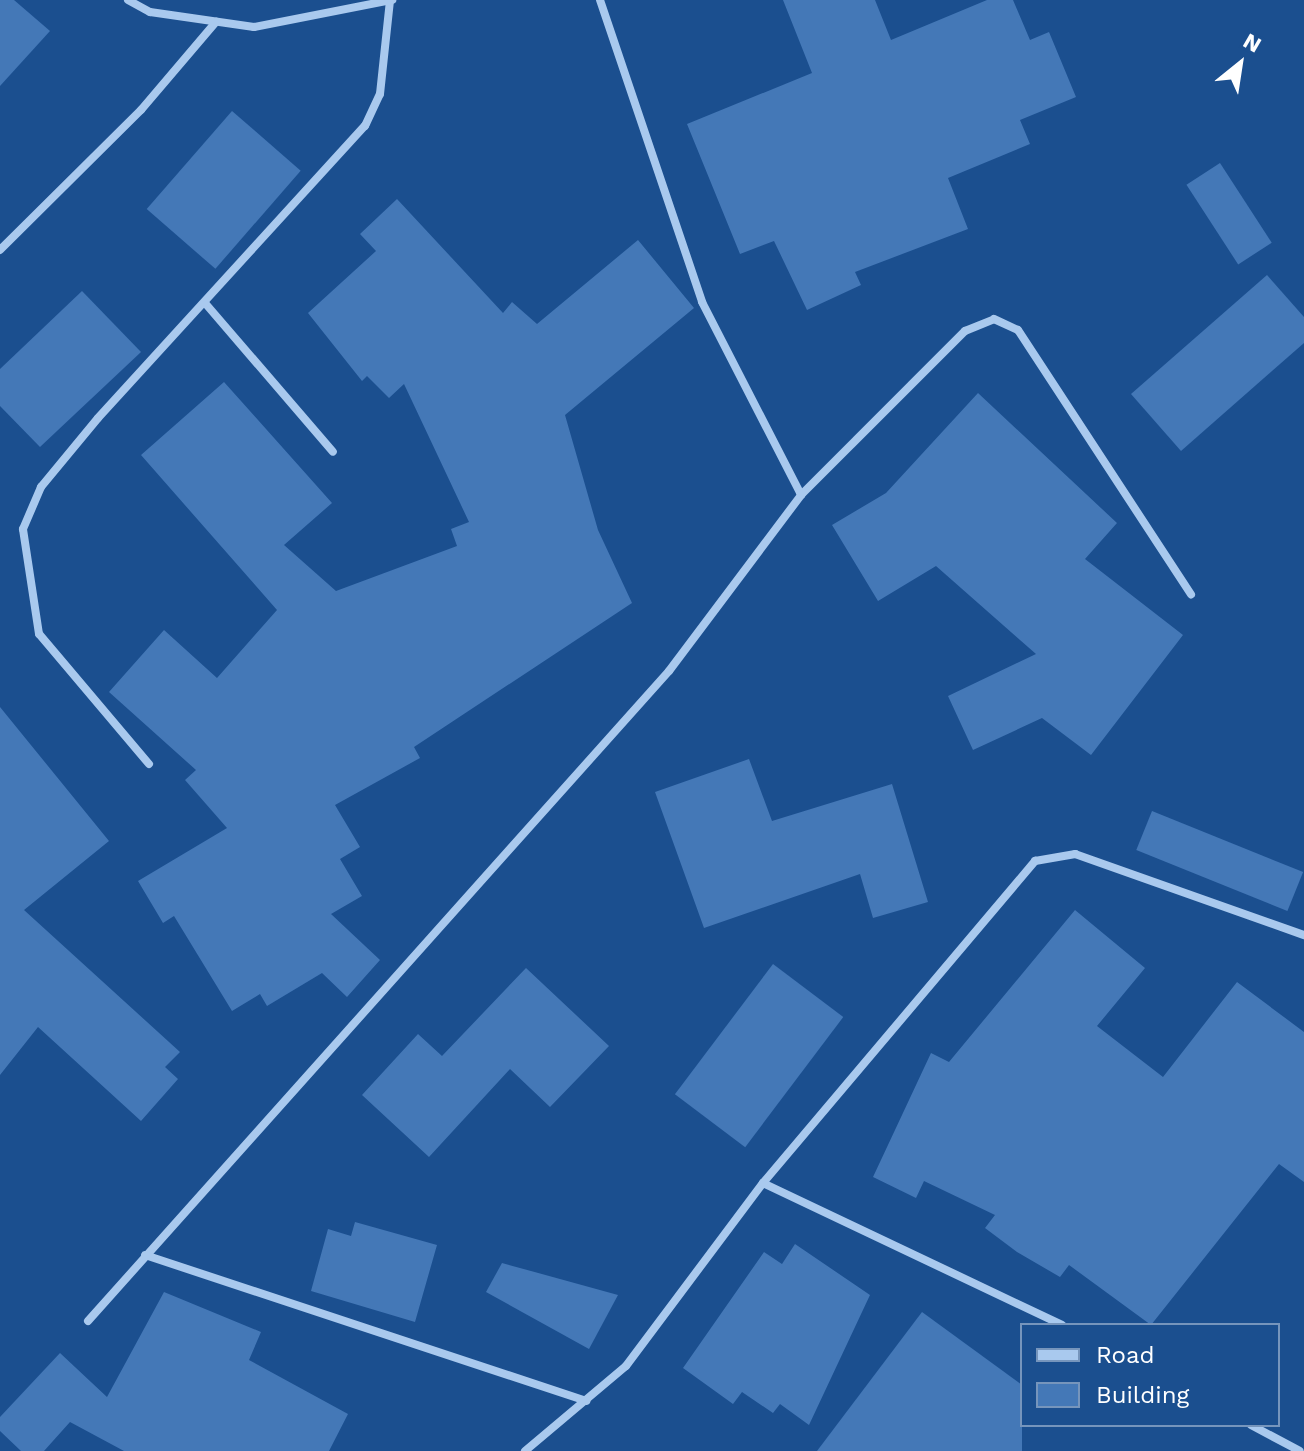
<!DOCTYPE html>
<style>
body{margin:0}
#map{position:relative;width:1304px;height:1451px;overflow:hidden;background:#1b4f8f;font-family:"Work Sans",sans-serif}
div>[style]{position:absolute}
.building>*{inset:0;background:#4478b7;transform-origin:0 0}
.street>*{height:8px;margin:-4px;padding:0 4px;transform-origin:4px;border-radius:4px;background:#a9c9ee}
span{translate:-50% -50%;white-space:nowrap;text-align:center;line-height:1.15;-webkit-text-stroke:8px #1b4f8f;paint-order:stroke}
.legend{position:absolute;left:1020px;top:1323px;width:260px;height:104px;box-sizing:border-box;background:#1b4f8f;border:2px solid #7695bc;margin:0;padding:10px 14px;list-style:none;font-size:24px;color:#fff}
.legend li{display:flex;align-items:center;gap:16px;height:40px}
.legend b{width:40px;border:2px solid #7695bc}
.north{position:absolute;left:1200px;top:24px;width:80px;height:80px;-webkit-text-stroke:6px #1b4f8f;paint-order:stroke;rotate:30deg;font-size:22px;font-weight:700;line-height:32px;text-align:center;color:#fff}
.north::after{content:'';display:block;margin:auto;width:28px;height:36px;background:#fff;clip-path:polygon(50% 0,100% 100%,50% 72%,0 100%)}
</style>
<div id="map">
<div class="building">
<i style="clip-path:polygon(0 0,14px 0,50px 31px,0 86px)"></i>
<i style="clip-path:polygon(783px 0,875px 0,891px 40px,987px 0,1013px 0,1030px 40px,1049px 32px,1076px 97px,1020px 120px,1030px 144px,948px 178px,968px 229px,855px 272px,861px 285px,807px 310px,774px 241px,740px 254px,687px 124px,812px 73px)"></i>
<i style="left:232px;top:111px;width:91px;height:130px;rotate:41deg"></i>
<i style="left:1220px;top:163px;width:95px;height:40px;rotate:57deg"></i>
<i style="clip-path:polygon(397px 199px,503px 313px,512px 302px,537px 324px,638px 240px,694px 308px,565px 415px,598px 530px,632px 603px,414px 747px,420px 758px,335px 805px,360px 847px,340px 859px,362px 896px,331px 914px,380px 960px,347px 997px,322px 973px,267px 1006px,260px 994px,232px 1011px,174px 916px,163px 923px,138px 881px,227px 828px,185px 780px,196px 770px,109px 692px,164px 630px,217px 678px,277px 610px,141px 455px,224px 382px,332px 503px,284px 545px,336px 591px,457px 546px,451px 529px,469px 522px,404px 384px,389px 398px,367px 376px,362px 381px,308px 313px,376px 251px,360px 234px)"></i>
<i style="clip-path:polygon(1267px 275px,1304px 317px,1304px 343px,1181px 451px,1131px 394px)"></i>
<i style="clip-path:polygon(82px 291px,141px 352px,40px 447px,0 406px,0 369px)"></i>
<i style="clip-path:polygon(978px 393px,1117px 523px,1085px 559px,1183px 635px,1091px 755px,1042px 718px,973px 750px,948px 696px,1036px 654px,936px 566px,878px 601px,832px 525px,886px 493px)"></i>
<i style="clip-path:polygon(0 707px,109px 841px,24px 910px,180px 1052px,165px 1067px,178px 1079px,141px 1121px,38px 1027px,0 1075px)"></i>
<i style="clip-path:polygon(749px 759px,772px 821px,892px 784px,928px 902px,873px 918px,860px 874px,704px 928px,655px 792px)"></i>
<i style="left:1152px;top:811px;width:163px;height:42px;rotate:22deg"></i>
<i style="clip-path:polygon(1075px 910px,1145px 968px,1097px 1026px,1163px 1077px,1237px 982px,1304px 1032px,1304px 1182px,1279px 1164px,1151px 1325px,1069px 1265px,1060px 1277px,1017px 1252px,985px 1228px,995px 1215px,924px 1181px,916px 1198px,873px 1177px,931px 1053px,949px 1062px)"></i>
<i style="left:773px;top:964px;width:88px;height:163px;rotate:37deg"></i>
<i style="clip-path:polygon(526px 968px,609px 1046px,550px 1107px,510px 1069px,429px 1157px,362px 1095px,418px 1034px,442px 1056px)"></i>
<i style="clip-path:polygon(355px 1222px,437px 1245px,415px 1322px,311px 1291px,328px 1229px,351px 1236px)"></i>
<i style="clip-path:polygon(795px 1244px,870px 1295px,809px 1425px,780px 1404px,773px 1413px,742px 1392px,733px 1404px,683px 1368px,764px 1252px,782px 1264px)"></i>
<i style="clip-path:polygon(502px 1263px,618px 1295px,589px 1349px,486px 1292px)"></i>
<i style="clip-path:polygon(164px 1292px,261px 1332px,249px 1360px,348px 1414px,329px 1451px,124px 1451px,70px 1422px,44px 1451px,21px 1451px,0 1431px,0 1417px,60px 1353px,107px 1397px)"></i>
<i style="clip-path:polygon(922px 1312px,1022px 1385px,1022px 1451px,817px 1451px)"></i>
</div>
<div class="street">
<i style="left:128px;top:0;width:25px;rotate:29deg"></i>
<i style="left:150px;top:12px;width:105px;rotate:8.2deg"></i>
<i style="left:254px;top:27px;width:141px;rotate:-11.1deg"></i>
<i style="left:600px;top:0;width:319px;rotate:71.3deg"></i>
<i style="left:702px;top:302px;width:217px;rotate:62.8deg"></i>
<i style="left:0;top:250px;width:199px;rotate:-44.8deg"></i>
<i style="left:141px;top:110px;width:116px;rotate:-49.6deg"></i>
<i style="left:205px;top:303px;width:196px;rotate:49.3deg"></i>
<i style="left:149px;top:764px;width:170px;rotate:-130.2deg"></i>
<i style="left:39px;top:634px;width:106px;rotate:-98.7deg"></i>
<i style="left:23px;top:529px;width:46px;rotate:-66.8deg"></i>
<i style="left:41px;top:487px;width:89px;rotate:-50.4deg"></i>
<i style="left:98px;top:418px;width:396px;rotate:-47.6deg"></i>
<i style="left:365px;top:126px;width:35px;rotate:-65deg"></i>
<i style="left:380px;top:94px;width:94px;rotate:-83.9deg"></i>
<i style="left:763px;top:1183px;width:331px;rotate:25.4deg"></i>
<i style="left:145px;top:1255px;width:465px;rotate:18.3deg"></i>
<i style="left:88px;top:1321px;width:872px;rotate:-48.21deg"></i>
<i style="left:669px;top:671px;width:220px;rotate:-53.1deg"></i>
<i style="left:801px;top:495px;width:232px;rotate:-45deg"></i>
<i style="left:965px;top:331px;width:31px;rotate:-22deg"></i>
<i style="left:994px;top:319px;width:26px;rotate:25deg"></i>
<i style="left:1018px;top:330px;width:316px;rotate:56.8deg"></i>
<i style="left:1251px;top:1425px;width:55px;rotate:28deg"></i>
<i style="left:525px;top:1451px;width:132px;rotate:-40.1deg"></i>
<i style="left:626px;top:1366px;width:229px;rotate:-53.2deg"></i>
<i style="left:763px;top:1183px;width:422px;rotate:-49.8deg"></i>
<i style="left:1035px;top:861px;width:41px;rotate:-9.9deg"></i>
<i style="left:1075px;top:854px;width:243px;rotate:19.5deg"></i>
</div>
<ul class="legend">
<li><b style="height:10px;background:#a9c9ee"></b>Road</li>
<li><b style="height:22px;background:#4478b7"></b>Building</li>
</ul>
<div class="north">N</div>
</div>
